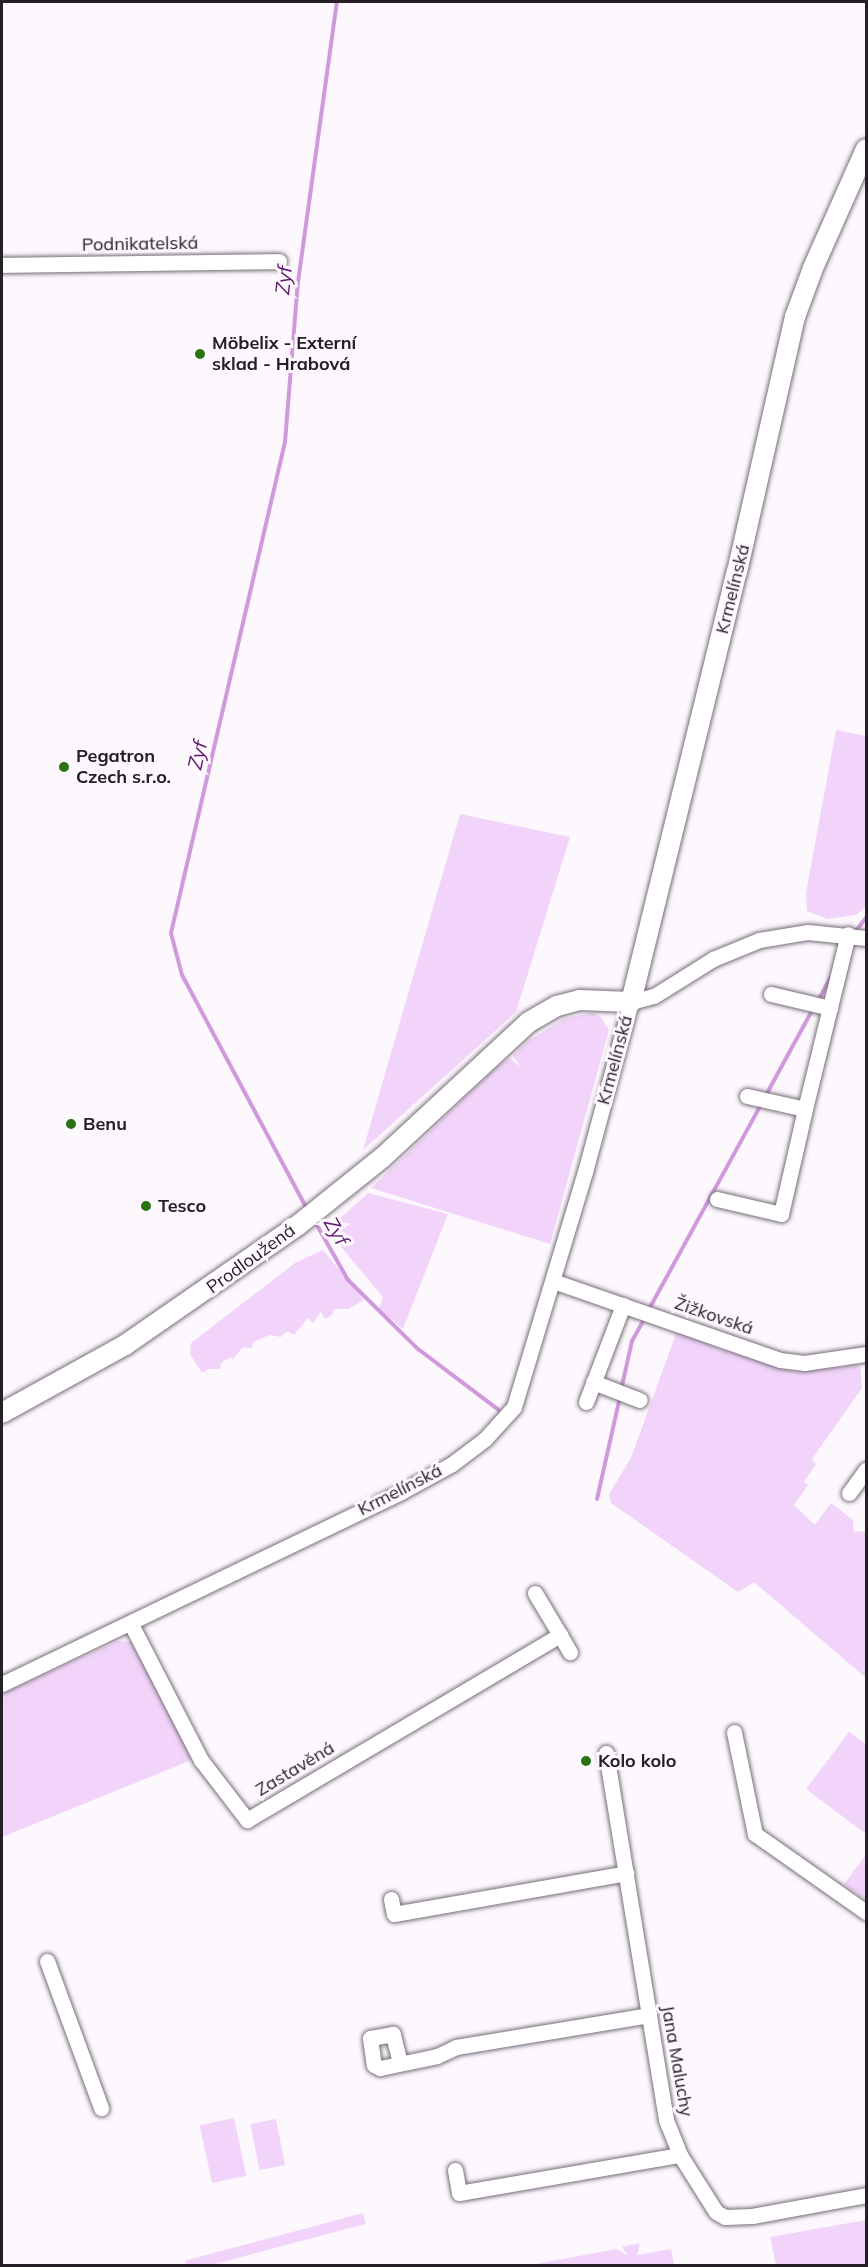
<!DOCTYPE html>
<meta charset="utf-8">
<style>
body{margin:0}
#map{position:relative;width:868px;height:2267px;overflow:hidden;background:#fdf7fe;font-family:Mulish,sans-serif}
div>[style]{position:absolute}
.green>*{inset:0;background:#f2d4fa;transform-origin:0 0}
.stream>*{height:4px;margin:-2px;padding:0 2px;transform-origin:2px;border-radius:2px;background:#d099dd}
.roads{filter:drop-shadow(0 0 2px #776e79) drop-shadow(0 0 2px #776e79)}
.minor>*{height:15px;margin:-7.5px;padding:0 7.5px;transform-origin:7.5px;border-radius:7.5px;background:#fff}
.major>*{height:20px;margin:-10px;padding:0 10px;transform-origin:10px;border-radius:10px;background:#fff}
.dots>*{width:16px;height:16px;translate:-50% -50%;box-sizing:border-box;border:3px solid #fdf7fe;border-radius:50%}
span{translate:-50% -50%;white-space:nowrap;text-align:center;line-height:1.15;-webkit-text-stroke:6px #fdf7fe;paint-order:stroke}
.street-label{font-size:18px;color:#242025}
.poi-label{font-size:18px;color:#242025;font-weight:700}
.left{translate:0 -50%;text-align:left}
.water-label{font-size:20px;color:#5f1c6e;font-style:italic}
.frame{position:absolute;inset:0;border:3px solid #242025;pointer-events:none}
</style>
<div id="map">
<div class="green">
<i style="clip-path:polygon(836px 730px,866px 736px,866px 906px,856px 915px,827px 919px,807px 911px,806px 893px)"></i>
<i style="clip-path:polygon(460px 814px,570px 837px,516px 1012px,363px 1150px)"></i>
<i style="clip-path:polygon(592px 1013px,600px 1016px,609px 1030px,550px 1244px,371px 1188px,498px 1066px,510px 1058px,521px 1068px,513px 1056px,525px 1043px,565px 1018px)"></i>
<i style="clip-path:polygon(368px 1193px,448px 1214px,403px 1329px,379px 1309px,383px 1297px,327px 1230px)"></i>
<i style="clip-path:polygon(323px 1250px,364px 1300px,348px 1309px,334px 1309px,332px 1315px,325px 1319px,321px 1312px,313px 1323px,308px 1318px,294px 1335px,287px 1331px,281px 1337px,270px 1335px,253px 1342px,252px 1348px,243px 1347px,232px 1360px,231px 1357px,221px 1363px,220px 1369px,208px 1369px,202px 1373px,190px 1354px,191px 1343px,295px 1263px)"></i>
<i style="clip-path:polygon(677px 1331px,719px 1349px,796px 1372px,860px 1365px,862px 1388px,812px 1459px,816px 1464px,804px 1482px,808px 1485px,794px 1505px,815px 1525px,831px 1503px,853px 1520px,854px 1532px,866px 1531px,866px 1678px,754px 1582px,738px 1592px,611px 1503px,609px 1494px,631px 1458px)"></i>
<i style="clip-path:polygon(118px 1641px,133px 1642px,194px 1759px,2px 1837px,2px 1694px)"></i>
<i style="clip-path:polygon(849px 1732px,866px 1744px,866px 1834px,806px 1789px)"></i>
<i style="clip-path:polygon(865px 1856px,866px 1857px,866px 1900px,844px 1884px)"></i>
<i style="left:234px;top:2118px;width:59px;height:35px;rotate:78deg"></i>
<i style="left:276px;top:2119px;width:47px;height:26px;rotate:79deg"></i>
<i style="left:363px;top:2213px;width:11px;height:184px;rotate:75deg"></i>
<i style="clip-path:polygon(866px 2220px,866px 2265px,776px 2265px,770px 2237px)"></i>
<i style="clip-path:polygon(640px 2243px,637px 2255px,671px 2249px,674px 2265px,530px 2265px,617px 2249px,628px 2256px,622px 2247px)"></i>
</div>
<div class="stream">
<i style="left:855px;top:932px;width:18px;rotate:-52deg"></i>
<i style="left:818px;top:1001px;width:26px;rotate:-62deg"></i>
<i style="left:766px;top:1095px;width:100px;rotate:-61.4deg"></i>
<i style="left:307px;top:1209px;width:265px;rotate:-118.1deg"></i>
<i style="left:182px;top:975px;width:43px;rotate:-104.7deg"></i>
<i style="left:171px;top:933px;width:504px;rotate:-76.93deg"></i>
<i style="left:285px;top:442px;width:161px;rotate:-85.4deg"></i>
<i style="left:298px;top:282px;width:283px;rotate:-82.1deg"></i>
<i style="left:314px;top:1220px;width:69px;rotate:60.5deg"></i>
<i style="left:348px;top:1280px;width:98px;rotate:44.6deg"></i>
<i style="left:418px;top:1349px;width:101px;rotate:37deg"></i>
<i style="left:648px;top:1311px;width:235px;rotate:-61.3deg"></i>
<i style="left:621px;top:1390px;width:50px;rotate:-77.3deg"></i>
<i style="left:632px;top:1341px;width:26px;rotate:-61deg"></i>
<i style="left:597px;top:1499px;width:105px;rotate:-77.3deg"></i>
</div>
<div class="roads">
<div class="minor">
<i style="left:2px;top:265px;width:277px;rotate:-0.8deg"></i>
<i style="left:771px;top:994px;width:61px;rotate:13.3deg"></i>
<i style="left:747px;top:1096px;width:59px;rotate:12.6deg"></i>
<i style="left:805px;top:1109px;width:180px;rotate:-76.2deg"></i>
<i style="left:717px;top:1199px;width:66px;rotate:13.2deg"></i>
<i style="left:781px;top:1214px;width:108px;rotate:-77.1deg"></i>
<i style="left:553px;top:1281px;width:240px;rotate:19.2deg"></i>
<i style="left:780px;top:1360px;width:24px;rotate:7deg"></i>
<i style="left:804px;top:1363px;width:63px;rotate:-8.3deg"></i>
<i style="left:593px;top:1382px;width:50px;rotate:21deg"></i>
<i style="left:586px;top:1402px;width:104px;rotate:-69.1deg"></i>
<i style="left:849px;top:1493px;width:29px;rotate:-54deg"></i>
<i style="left:131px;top:1624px;width:153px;rotate:62.8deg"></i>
<i style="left:201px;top:1760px;width:76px;rotate:52.5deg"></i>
<i style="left:247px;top:1820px;width:364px;rotate:-30.6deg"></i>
<i style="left:560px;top:1635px;width:49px;rotate:-120.8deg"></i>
<i style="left:560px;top:1635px;width:20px;rotate:60deg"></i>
<i style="left:2px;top:1684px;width:443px;rotate:-25.7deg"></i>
<i style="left:401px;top:1492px;width:58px;rotate:-28.8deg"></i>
<i style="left:452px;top:1464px;width:41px;rotate:-37.1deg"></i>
<i style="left:485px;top:1439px;width:43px;rotate:-47.8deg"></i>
<i style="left:514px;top:1407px;width:245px;rotate:-73.2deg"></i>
<i style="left:585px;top:1172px;width:176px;rotate:-74.9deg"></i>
<i style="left:631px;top:1002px;width:24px;rotate:-15deg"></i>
<i style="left:654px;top:996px;width:70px;rotate:-32.1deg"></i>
<i style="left:713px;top:959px;width:50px;rotate:-22.4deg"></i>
<i style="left:759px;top:940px;width:50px;rotate:-9.3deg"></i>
<i style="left:808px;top:932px;width:58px;rotate:5.9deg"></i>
<i style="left:734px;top:1732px;width:104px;rotate:78.4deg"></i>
<i style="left:755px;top:1834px;width:136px;rotate:35.1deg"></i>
<i style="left:606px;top:1753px;width:372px;rotate:80.7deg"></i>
<i style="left:666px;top:2120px;width:38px;rotate:68deg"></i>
<i style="left:680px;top:2155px;width:67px;rotate:57.7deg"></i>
<i style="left:716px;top:2212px;width:10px;rotate:29deg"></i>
<i style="left:725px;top:2217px;width:27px;rotate:-2deg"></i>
<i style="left:752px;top:2216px;width:116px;rotate:-10.4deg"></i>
<i style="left:391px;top:1899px;width:15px;rotate:79deg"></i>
<i style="left:394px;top:1914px;width:236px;rotate:-10deg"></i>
<i style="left:47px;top:1961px;width:157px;rotate:69.8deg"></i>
<i style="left:400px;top:2063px;width:30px;rotate:-104deg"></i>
<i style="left:393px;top:2034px;width:23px;rotate:170deg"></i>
<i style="left:370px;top:2038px;width:27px;rotate:82deg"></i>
<i style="left:374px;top:2065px;width:7px;rotate:27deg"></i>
<i style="left:380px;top:2068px;width:58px;rotate:-11.9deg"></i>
<i style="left:437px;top:2056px;width:21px;rotate:-25deg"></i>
<i style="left:456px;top:2047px;width:196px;rotate:-9.4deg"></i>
<i style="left:455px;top:2170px;width:23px;rotate:80deg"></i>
<i style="left:459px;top:2193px;width:224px;rotate:-9.8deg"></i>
</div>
<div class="major">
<i style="left:2px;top:1413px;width:141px;rotate:-28.9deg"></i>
<i style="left:125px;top:1345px;width:209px;rotate:-34.7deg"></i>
<i style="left:297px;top:1226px;width:109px;rotate:-38.7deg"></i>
<i style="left:382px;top:1158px;width:200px;rotate:-42.8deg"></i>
<i style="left:529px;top:1022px;width:32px;rotate:-30deg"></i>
<i style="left:557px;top:1006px;width:23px;rotate:-15deg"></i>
<i style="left:579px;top:1000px;width:52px;rotate:2.2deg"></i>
<i style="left:631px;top:1002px;width:443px;rotate:-76.2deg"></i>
<i style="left:737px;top:572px;width:262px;rotate:-77.2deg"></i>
<i style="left:795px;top:317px;width:52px;rotate:-69.8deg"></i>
<i style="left:813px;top:268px;width:130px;rotate:-66deg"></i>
</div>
</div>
<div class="dots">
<i style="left:200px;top:354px;background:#2a7213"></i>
<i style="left:64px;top:767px;background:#2a7213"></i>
<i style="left:71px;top:1124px;background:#2a7213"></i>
<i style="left:146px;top:1206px;background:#2a7213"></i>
<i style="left:586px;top:1761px;background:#2a7213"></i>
</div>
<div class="street-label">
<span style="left:140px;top:244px;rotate:-1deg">Podnikatelská</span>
<span style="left:733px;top:589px;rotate:-76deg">Krmelínská</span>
<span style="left:615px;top:1060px;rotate:-75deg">Krmelínská</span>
<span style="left:251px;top:1259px;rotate:-36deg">Prodloužená</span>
<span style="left:714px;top:1316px;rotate:19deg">Žižkovská</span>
<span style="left:400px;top:1490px;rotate:-27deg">Krmelínská</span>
<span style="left:295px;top:1769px;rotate:-31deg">Zastavěná</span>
<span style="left:677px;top:2061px;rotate:80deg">Jana Maluchy</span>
</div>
<div class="poi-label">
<span class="left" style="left:212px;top:354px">Möbelix - Externí<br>sklad - Hrabová</span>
<span class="left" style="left:76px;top:767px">Pegatron<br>Czech s.r.o.</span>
<span class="left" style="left:83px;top:1124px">Benu</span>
<span class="left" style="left:158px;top:1206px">Tesco</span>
<span class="left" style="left:598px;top:1761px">Kolo kolo</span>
</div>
<div class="water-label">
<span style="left:283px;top:280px;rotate:-84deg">Zyf</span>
<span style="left:197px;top:755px;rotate:-77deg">Zyf</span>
<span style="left:337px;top:1231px;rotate:60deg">Zyf</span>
</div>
<div class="frame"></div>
</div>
